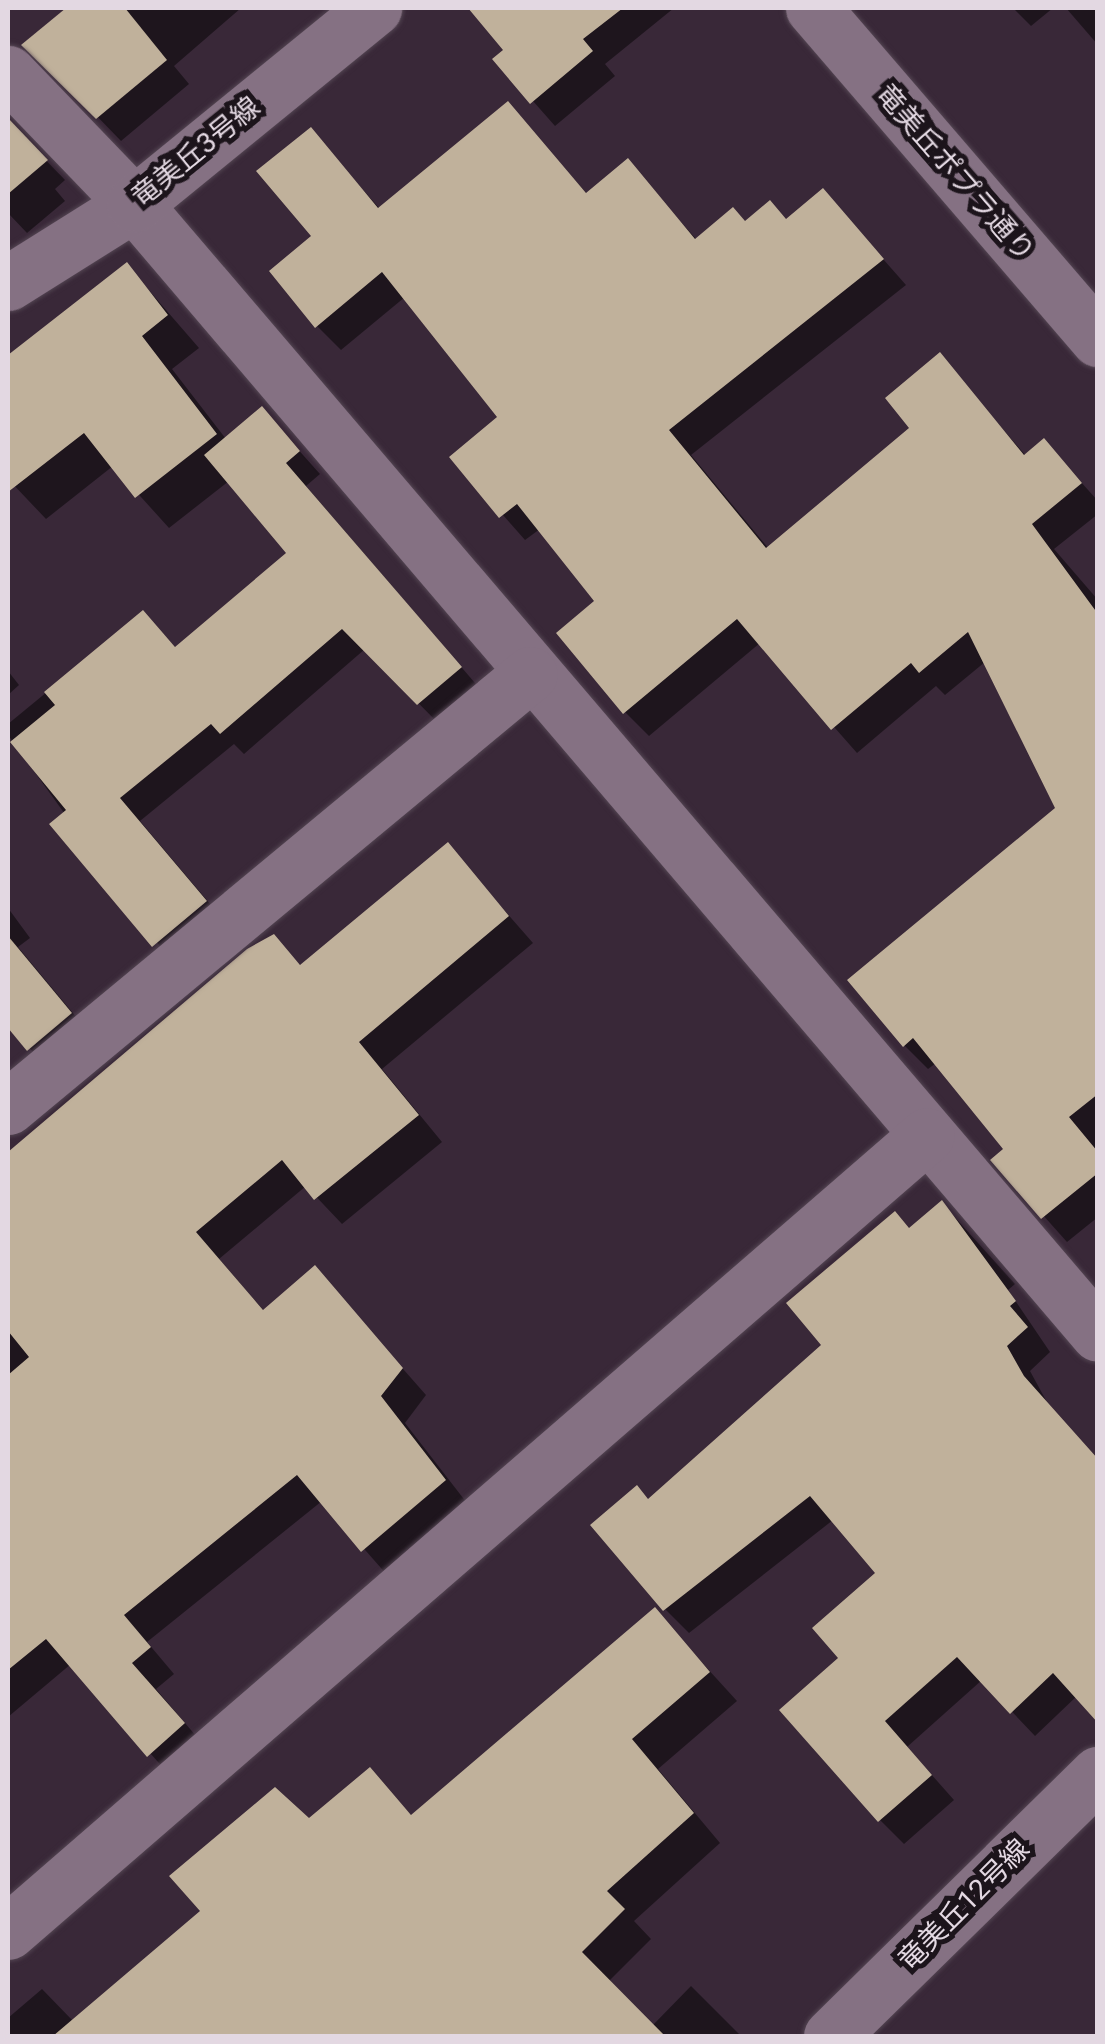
<!DOCTYPE html>
<meta charset="utf-8">
<style>
body{margin:0}
#map{position:relative;width:1105px;height:2044px;overflow:hidden;background:#392838;font-family:Roboto,"Noto Sans JP",sans-serif}
div>[style]{position:absolute}
.shadow>*{inset:0;background:#0007}
.building>*{inset:0;background:#c0b19b}
.roads{filter:drop-shadow(0 0 2px #534552) drop-shadow(0 0 2px #534552)}
.minor>*{height:55px;margin:-27.5px;padding:0 27.5px;transform-origin:27.5px;border-radius:27.5px;background:#857183}
span{translate:-50% -50%;white-space:nowrap;text-align:center;line-height:1.15;-webkit-text-stroke:10px #1c141b;paint-order:stroke}
.street-label{font-size:28px;color:#e3d8e2}
.frame{position:absolute;inset:0;border:10px solid #e3d8e2;pointer-events:none}
</style>
<div id="map">
<div class="shadow">
<i style="clip-path:polygon(66px 8px,241px 8px,174px 66px,189px 84px,121px 141px,52px 70px,91px 37px)"></i>
<i style="clip-path:polygon(501px 8px,674px 8px,605px 64px,615px 76px,555px 126px,496px 59px,507px 50px,484px 24px)"></i>
<i style="clip-path:polygon(1013px 8px,1053px 8px,1031px 26px)"></i>
<i style="clip-path:polygon(1066px 8px,1098px 8px,1098px 45px)"></i>
<i style="clip-path:polygon(507px 104px,588px 195px,627px 162px,697px 240px,787px 221px,823px 191px,906px 285px,691px 455px,769px 549px,913px 428px,940px 356px,1026px 456px,1044px 441px,1098px 501px,1098px 514px,1054px 549px,1098px 600px,1098px 1217px,1067px 1242px,994px 1160px,1007px 1149px,936px 1063px,928px 1069px,904px 1045px,1058px 809px,985px 662px,945px 695px,936px 686px,857px 753px,760px 643px,649px 736px,625px 712px,598px 601px,540px 529px,525px 540px,452px 457px,501px 418px,405px 297px,341px 350px,317px 326px,310px 130px,380px 209px)"></i>
<i style="clip-path:polygon(8px 121px,65px 180px,55px 189px,65px 201px,27px 233px,8px 213px)"></i>
<i style="clip-path:polygon(127px 265px,199px 348px,172px 369px,226px 439px,262px 409px,320px 474px,306px 486px,481px 690px,440px 725px,365px 649px,244px 754px,234px 744px,140px 821px,227px 924px,175px 967px,8px 735px,8px 724px,143px 613px,177px 649px,289px 553px,229px 481px,169px 528px,113px 466px,46px 519px,8px 479px,8px 359px)"></i>
<i style="clip-path:polygon(8px 671px,19px 685px,8px 695px)"></i>
<i style="clip-path:polygon(448px 846px,533px 943px,382px 1069px,442px 1142px,342px 1224px,306px 1186px,219px 1259px,265px 1312px,315px 1269px,426px 1395px,405px 1423px,470px 1507px,388px 1576px,322px 1501px,147px 1642px,174px 1674px,156px 1689px,208px 1750px,174px 1780px,71px 1664px,8px 1717px,8px 1225px,16px 1218px,8px 1207px,8px 1155px,249px 951px,273px 937px,302px 967px)"></i>
<i style="clip-path:polygon(8px 908px,30px 938px,18px 947px,92px 1036px,50px 1071px,8px 1024px)"></i>
<i style="clip-path:polygon(942px 1203px,1015px 1284px,1008px 1290px,1050px 1352px,1030px 1371px,1048px 1404px,1078px 1695px,1035px 1736px,982px 1680px,907px 1747px,954px 1800px,904px 1844px,880px 1820px,842px 1659px,879px 1574px,833px 1520px,689px 1633px,665px 1609px,649px 1501px,825px 1345px,910px 1230px)"></i>
<i style="clip-path:polygon(654px 1610px,737px 1701px,658px 1769px,720px 1843px,634px 1921px,651px 1939px,608px 1982px,652px 2026px,691px 1986px,741px 2036px,8px 2036px,8px 2018px,42px 1989px,74px 2022px,369px 1771px,413px 1817px)"></i>
</div>
<div class="building">
<i style="clip-path:polygon(66px 8px,125px 8px,167px 60px,96px 119px,21px 45px)"></i>
<i style="clip-path:polygon(468px 8px,623px 8px,583px 39px,593px 51px,530px 104px,492px 59px,503px 50px)"></i>
<i style="clip-path:polygon(508px 101px,586px 193px,628px 158px,695px 239px,733px 207px,745px 221px,770px 200px,786px 219px,823px 188px,884px 259px,669px 430px,766px 548px,909px 428px,885px 398px,940px 352px,1024px 455px,1044px 438px,1082px 483px,1032px 524px,1098px 614px,1098px 1094px,1069px 1117px,1098px 1152px,1098px 1173px,1041px 1219px,990px 1160px,1003px 1149px,913px 1038px,903px 1047px,847px 980px,1055px 808px,968px 632px,919px 673px,911px 663px,831px 730px,737px 619px,623px 714px,556px 633px,594px 601px,517px 504px,499px 518px,449px 457px,497px 417px,382px 272px,315px 328px,269px 271px,311px 236px,256px 171px,311px 127px,378px 208px)"></i>
<i style="clip-path:polygon(8px 118px,48px 160px,8px 194px)"></i>
<i style="clip-path:polygon(127px 262px,168px 315px,142px 336px,217px 434px,135px 498px,84px 433px,8px 492px,8px 355px)"></i>
<i style="clip-path:polygon(262px 406px,300px 451px,286px 463px,462px 667px,417px 705px,342px 629px,220px 734px,211px 724px,120px 798px,207px 901px,152px 947px,49px 824px,66px 810px,10px 742px,55px 705px,44px 692px,143px 610px,175px 647px,286px 553px,204px 455px)"></i>
<i style="clip-path:polygon(448px 842px,509px 916px,359px 1042px,419px 1115px,314px 1200px,282px 1160px,196px 1232px,263px 1310px,315px 1265px,403px 1368px,381px 1396px,446px 1480px,361px 1552px,297px 1475px,124px 1615px,151px 1647px,132px 1663px,185px 1723px,147px 1757px,46px 1639px,8px 1670px,8px 1375px,29px 1357px,8px 1331px,8px 1152px,247px 949px,274px 934px,300px 965px)"></i>
<i style="clip-path:polygon(8px 936px,72px 1013px,27px 1051px,8px 1028px)"></i>
<i style="clip-path:polygon(942px 1200px,1016px 1301px,1010px 1306px,1028px 1327px,1007px 1346px,1024px 1376px,1098px 1459px,1098px 1723px,1053px 1673px,1010px 1714px,957px 1657px,885px 1721px,932px 1775px,878px 1822px,779px 1710px,838px 1658px,812px 1628px,875px 1573px,810px 1496px,663px 1611px,590px 1525px,637px 1485px,648px 1499px,821px 1345px,786px 1303px,895px 1211px,909px 1228px)"></i>
<i style="clip-path:polygon(655px 1607px,710px 1672px,632px 1739px,694px 1813px,607px 1891px,625px 1909px,582px 1952px,665px 2036px,53px 2036px,200px 1911px,169px 1876px,275px 1787px,309px 1818px,370px 1767px,411px 1815px)"></i>
</div>
<div class="roads">
<div class="minor">
<i style="left:813px;top:8px;width:437px;rotate:49.3deg"></i>
<i style="left:8px;top:73px;width:182px;rotate:46.1deg"></i>
<i style="left:134px;top:204px;width:1485px;rotate:49.53deg"></i>
<i style="left:8px;top:283px;width:149px;rotate:-32.1deg"></i>
<i style="left:134px;top:204px;width:310px;rotate:-39.2deg"></i>
<i style="left:8px;top:1107px;width:678px;rotate:-39.68deg"></i>
<i style="left:8px;top:1932px;width:1216px;rotate:-40.93deg"></i>
<i style="left:831px;top:2036px;width:374px;rotate:-44.5deg"></i>
</div>
</div>
<div class="street-label">
<span style="left:196px;top:152px;rotate:-39deg">竜美丘3号線</span>
<span style="left:955px;top:173px;rotate:49deg">竜美丘ポプラ通り</span>
<span style="left:964px;top:1905px;rotate:-45deg">竜美丘12号線</span>
</div>
<div class="frame"></div>
</div>
